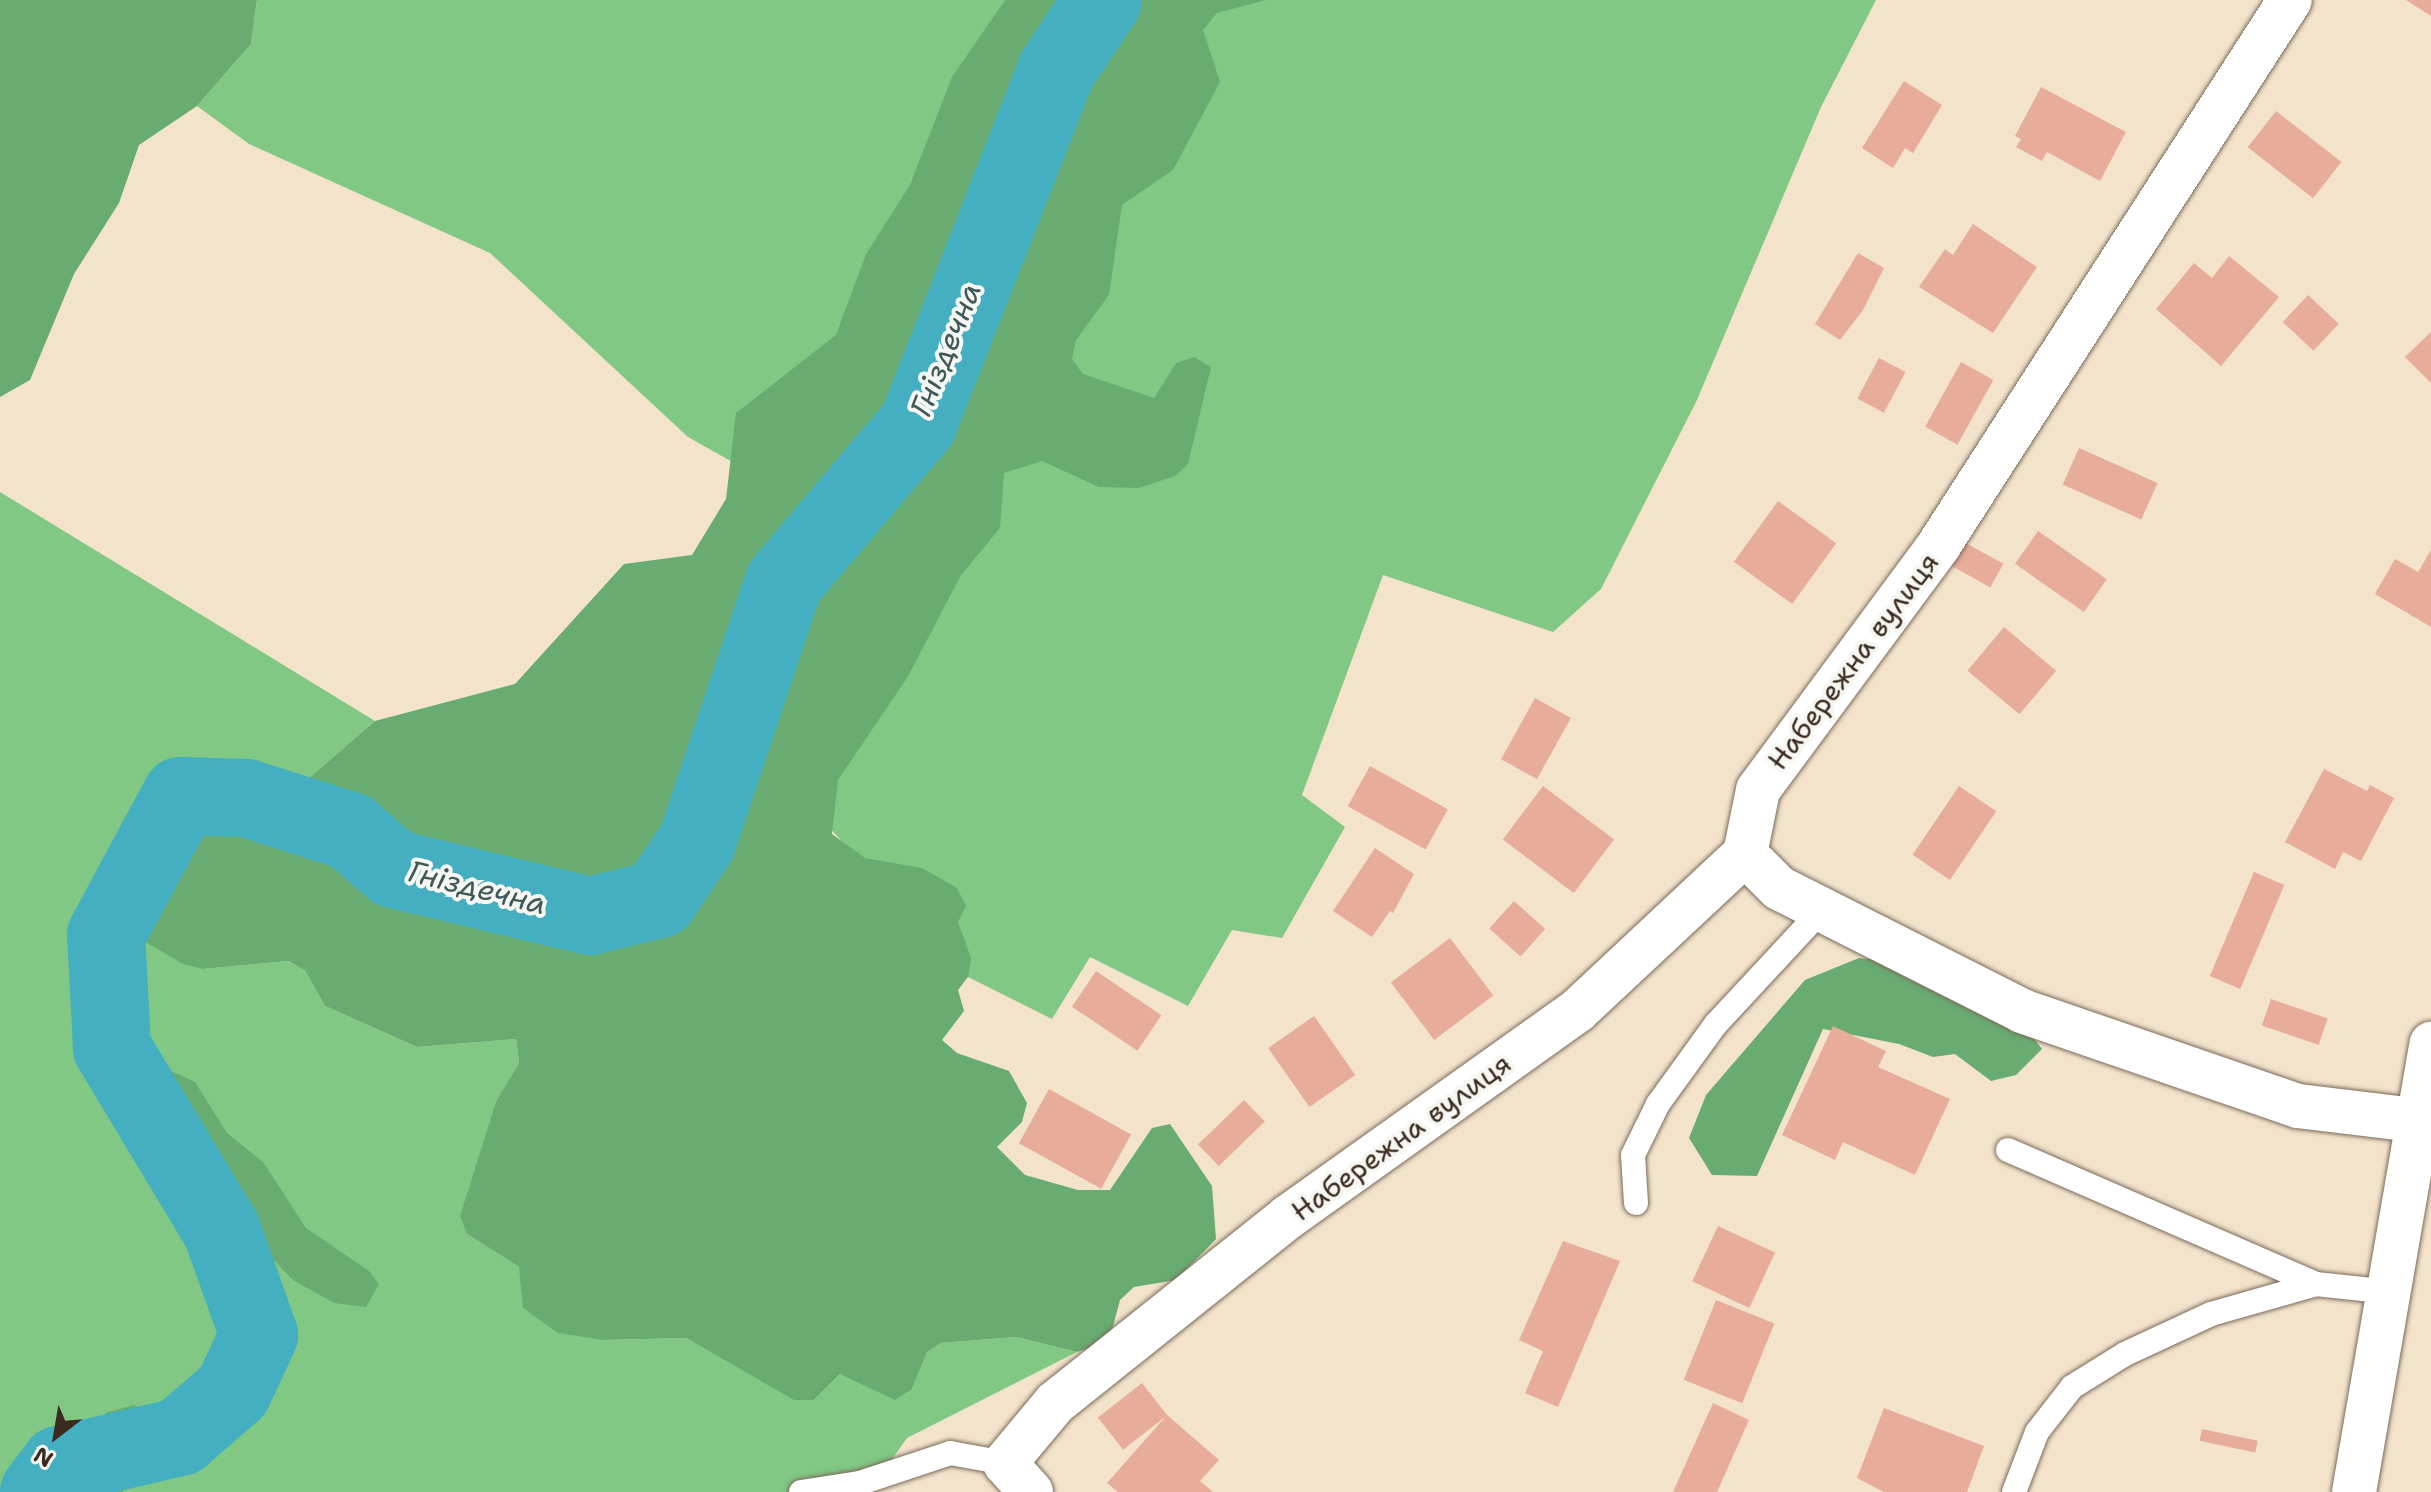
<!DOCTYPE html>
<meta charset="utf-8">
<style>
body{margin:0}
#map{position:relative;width:2431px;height:1492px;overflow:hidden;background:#f3e3cb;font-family:"Shantell Sans",sans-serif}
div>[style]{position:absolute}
.green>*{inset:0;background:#81c884}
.forest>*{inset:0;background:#68ac72}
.river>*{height:78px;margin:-39px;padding:0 39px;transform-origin:39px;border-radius:39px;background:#43afc1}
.building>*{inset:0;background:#e8ac9a;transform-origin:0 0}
.roads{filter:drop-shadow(0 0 2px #7b6b5b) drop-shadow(0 0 2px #7b6b5b)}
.lane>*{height:24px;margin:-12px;padding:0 12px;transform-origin:12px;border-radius:12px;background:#fff}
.street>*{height:44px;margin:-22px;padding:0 22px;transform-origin:22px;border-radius:22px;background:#fff}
span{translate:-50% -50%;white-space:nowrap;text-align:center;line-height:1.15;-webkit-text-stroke:8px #f6f6f2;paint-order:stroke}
.street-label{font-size:28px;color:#3b2a1e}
.water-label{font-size:30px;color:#3e5957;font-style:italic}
.north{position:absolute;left:16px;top:1396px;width:80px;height:80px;-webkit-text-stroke:6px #f6f6f2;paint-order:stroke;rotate:211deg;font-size:22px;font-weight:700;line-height:32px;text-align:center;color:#3b2a1e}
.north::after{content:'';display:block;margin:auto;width:28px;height:36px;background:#3b2a1e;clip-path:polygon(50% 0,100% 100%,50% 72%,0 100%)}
</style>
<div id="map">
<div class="green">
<i style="clip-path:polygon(257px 0,1876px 0,1821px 107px,1697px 400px,1601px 589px,1553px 632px,1383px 575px,1302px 795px,1345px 827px,1282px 938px,1232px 930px,1188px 1006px,1090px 957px,1052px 1019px,968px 977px,813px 810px,752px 473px,688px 437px,490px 253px,249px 144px,197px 106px,251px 44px)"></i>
<i style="clip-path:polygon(0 492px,375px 721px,251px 828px,174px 835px,203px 969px,287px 961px,305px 969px,325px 1006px,417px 1047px,516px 1039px,519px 1063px,497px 1099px,467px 1234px,519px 1267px,603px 1340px,686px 1338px,795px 1400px,814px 1400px,840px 1374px,912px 1389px,927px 1352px,941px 1343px,1016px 1337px,1077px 1352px,907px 1438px,869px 1492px,0 1492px)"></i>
</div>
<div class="forest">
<i style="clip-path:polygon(0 0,257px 0,251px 44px,197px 106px,139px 145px,119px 203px,74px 274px,30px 380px,0 397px)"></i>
<i style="clip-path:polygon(1005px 0,1266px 0,1217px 13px,1203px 30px,1220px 82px,1173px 170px,1122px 205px,1109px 295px,1076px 340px,1072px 359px,1083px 374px,1154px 398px,1176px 363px,1194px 357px,1211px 367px,1188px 464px,1175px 476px,1139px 488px,1099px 487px,1042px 461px,1004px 473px,1000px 528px,961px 575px,907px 678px,838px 780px,832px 834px,865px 858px,922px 868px,957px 888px,966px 906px,958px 922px,971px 958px,968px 977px,958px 990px,964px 1011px,942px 1040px,957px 1053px,1009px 1071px,1027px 1103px,1022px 1122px,997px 1147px,1025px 1175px,1078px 1190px,1110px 1190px,1152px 1128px,1170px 1124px,1212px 1186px,1216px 1239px,1176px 1280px,1134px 1287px,1120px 1300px,1111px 1334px,1095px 1346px,1077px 1352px,1016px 1337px,941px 1343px,927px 1352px,912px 1389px,895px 1400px,840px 1374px,814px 1400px,794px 1400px,686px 1338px,603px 1340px,558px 1333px,523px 1308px,519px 1267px,467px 1234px,460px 1216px,497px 1099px,519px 1063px,516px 1039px,417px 1047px,325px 1006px,305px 970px,288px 961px,203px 969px,183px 964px,144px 941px,136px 922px,137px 882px,174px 835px,251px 828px,375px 721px,515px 684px,624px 564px,692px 555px,726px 499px,736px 413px,836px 335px,866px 254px,910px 185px,952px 77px)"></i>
<i style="clip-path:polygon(1859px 958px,1957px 969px,2026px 1028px,2042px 1049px,2016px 1075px,1991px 1081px,1955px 1054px,1933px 1057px,1899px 1044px,1823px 1029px,1757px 1176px,1712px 1175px,1689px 1138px,1706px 1095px,1805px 980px)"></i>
<i style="clip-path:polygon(169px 1070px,195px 1082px,227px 1133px,264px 1163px,306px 1228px,369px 1271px,379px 1284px,366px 1307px,334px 1303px,293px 1280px,270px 1256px,255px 1227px,199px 1189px,144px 1101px,144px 1086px,155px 1071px)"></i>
<i style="clip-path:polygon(134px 1405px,146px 1412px,155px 1467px,127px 1482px,123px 1492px,48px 1492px,106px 1462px,105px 1413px)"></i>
</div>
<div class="river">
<i style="left:39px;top:1492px;width:34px;rotate:-53deg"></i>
<i style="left:59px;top:1465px;width:124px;rotate:-13deg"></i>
<i style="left:180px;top:1437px;width:70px;rotate:-41deg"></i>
<i style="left:233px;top:1391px;width:62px;rotate:-65.1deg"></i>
<i style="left:259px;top:1335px;width:110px;rotate:-109.6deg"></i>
<i style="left:222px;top:1231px;width:214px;rotate:-121deg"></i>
<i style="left:112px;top:1048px;width:113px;rotate:-93deg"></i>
<i style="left:106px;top:935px;width:158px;rotate:-61.7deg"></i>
<i style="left:181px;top:796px;width:65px;rotate:1.8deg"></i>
<i style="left:246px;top:798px;width:109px;rotate:17.6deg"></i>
<i style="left:350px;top:831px;width:58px;rotate:40.8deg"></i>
<i style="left:394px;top:869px;width:202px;rotate:13.5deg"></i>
<i style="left:590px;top:916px;width:71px;rotate:-13.8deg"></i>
<i style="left:659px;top:899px;width:69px;rotate:-56.3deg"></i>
<i style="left:697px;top:842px;width:274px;rotate:-71.5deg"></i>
<i style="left:784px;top:582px;width:207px;rotate:-49.7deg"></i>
<i style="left:918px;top:424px;width:379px;rotate:-68.6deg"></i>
<i style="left:1056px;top:71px;width:85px;rotate:-56.5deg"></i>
</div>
<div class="building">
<i style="clip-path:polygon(2406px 0,2431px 0,2431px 16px)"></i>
<i style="clip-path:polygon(1904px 81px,1942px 105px,1913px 153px,1905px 148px,1893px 168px,1862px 148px)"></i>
<i style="clip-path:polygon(2041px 87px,2126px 132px,2100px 181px,2047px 152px,2042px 161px,2016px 147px,2021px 139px,2015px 136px)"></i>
<i style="left:2276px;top:111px;width:83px;height:46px;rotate:38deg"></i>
<i style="clip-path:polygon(1973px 224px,2037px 267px,1993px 333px,1919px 287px,1945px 249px,1953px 255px)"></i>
<i style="clip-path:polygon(1858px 253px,1884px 268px,1863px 310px,1840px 340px,1815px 324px)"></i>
<i style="clip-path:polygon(2229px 256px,2279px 297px,2221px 366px,2156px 309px,2194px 263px,2212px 278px)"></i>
<i style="left:2308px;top:295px;width:42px;height:37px;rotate:43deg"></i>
<i style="clip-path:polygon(2431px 332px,2431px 383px,2405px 357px)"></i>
<i style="left:1879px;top:358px;width:30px;height:46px;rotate:28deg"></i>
<i style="left:1961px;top:362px;width:37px;height:74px;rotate:29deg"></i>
<i style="left:2079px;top:448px;width:86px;height:40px;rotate:24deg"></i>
<i style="left:1778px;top:501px;width:72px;height:75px;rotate:36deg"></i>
<i style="left:2038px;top:531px;width:84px;height:40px;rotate:35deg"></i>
<i style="left:1964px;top:542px;width:45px;height:27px;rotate:29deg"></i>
<i style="clip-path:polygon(2431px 550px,2431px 627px,2375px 594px,2395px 559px,2418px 572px)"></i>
<i style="left:2004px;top:627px;width:68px;height:57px;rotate:40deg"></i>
<i style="left:1535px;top:698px;width:41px;height:70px;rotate:29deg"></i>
<i style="left:1370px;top:766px;width:89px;height:46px;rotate:29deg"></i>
<i style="clip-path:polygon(2324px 769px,2367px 791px,2370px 785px,2394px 798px,2361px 861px,2343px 852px,2335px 869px,2285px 842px)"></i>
<i style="left:1543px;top:786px;width:89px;height:67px;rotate:37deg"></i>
<i style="left:1959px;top:786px;width:45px;height:83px;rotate:34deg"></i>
<i style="clip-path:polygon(1375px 848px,1414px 874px,1393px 913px,1390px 911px,1372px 937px,1333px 911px)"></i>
<i style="left:2254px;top:872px;width:33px;height:113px;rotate:23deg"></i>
<i style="left:1514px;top:901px;width:42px;height:37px;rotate:42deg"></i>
<i style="left:1450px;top:938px;width:72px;height:74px;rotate:53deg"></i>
<i style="left:1096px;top:971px;width:79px;height:43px;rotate:34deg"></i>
<i style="left:2271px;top:999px;width:60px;height:28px;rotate:19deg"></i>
<i style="left:1314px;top:1016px;width:72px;height:56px;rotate:55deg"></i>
<i style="clip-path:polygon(1833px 1026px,1886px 1051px,1878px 1067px,1950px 1099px,1915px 1175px,1843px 1142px,1835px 1160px,1782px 1135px)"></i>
<i style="left:1049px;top:1089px;width:94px;height:62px;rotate:29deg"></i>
<i style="left:1244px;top:1100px;width:30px;height:64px;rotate:46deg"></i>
<i style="left:1718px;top:1226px;width:63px;height:61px;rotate:25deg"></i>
<i style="clip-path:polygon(1563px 1241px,1620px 1261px,1558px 1407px,1525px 1393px,1543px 1351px,1519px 1340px)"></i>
<i style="left:1716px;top:1300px;width:63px;height:86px;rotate:22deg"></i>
<i style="left:1142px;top:1383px;width:41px;height:56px;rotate:52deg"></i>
<i style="clip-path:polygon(1713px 1403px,1749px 1420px,1717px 1492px,1673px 1492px)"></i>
<i style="clip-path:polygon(1884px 1408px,1984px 1446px,1967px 1492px,1884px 1492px,1857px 1478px)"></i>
<i style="clip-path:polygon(1167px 1415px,1219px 1460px,1200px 1481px,1213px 1492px,1118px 1492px,1107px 1483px)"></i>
<i style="left:2202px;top:1429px;width:57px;height:12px;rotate:12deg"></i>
</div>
<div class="roads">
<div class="lane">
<i style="left:2008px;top:1150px;width:336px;rotate:23.5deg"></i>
<i style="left:2316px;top:1284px;width:75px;rotate:6.1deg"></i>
<i style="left:1636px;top:1203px;width:48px;rotate:-93.6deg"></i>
<i style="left:1633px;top:1155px;width:57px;rotate:-63.9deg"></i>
<i style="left:1658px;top:1104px;width:99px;rotate:-54.1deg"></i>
<i style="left:1716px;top:1024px;width:154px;rotate:-47.1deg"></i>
<i style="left:801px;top:1492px;width:60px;rotate:-8.7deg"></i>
<i style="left:860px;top:1483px;width:95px;rotate:-18.4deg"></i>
<i style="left:950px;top:1453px;width:56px;rotate:10.3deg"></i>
<i style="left:2014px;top:1492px;width:64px;rotate:-69deg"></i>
<i style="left:2037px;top:1432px;width:57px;rotate:-52.1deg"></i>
<i style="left:2072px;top:1387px;width:62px;rotate:-31.9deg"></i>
<i style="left:2125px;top:1354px;width:95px;rotate:-24.9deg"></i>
<i style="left:2211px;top:1314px;width:109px;rotate:-15.9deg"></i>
</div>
<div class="street">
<i style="left:1745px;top:854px;width:48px;rotate:45deg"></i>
<i style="left:1779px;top:888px;width:272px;rotate:26.8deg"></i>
<i style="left:2022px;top:1011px;width:292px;rotate:19deg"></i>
<i style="left:2298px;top:1106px;width:134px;rotate:6.9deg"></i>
<i style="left:1031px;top:1492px;width:39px;rotate:-132deg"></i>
<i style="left:1005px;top:1463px;width:78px;rotate:-50.2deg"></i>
<i style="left:1055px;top:1403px;width:298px;rotate:-38.6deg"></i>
<i style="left:1288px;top:1217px;width:355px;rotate:-35.5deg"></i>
<i style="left:1577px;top:1011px;width:230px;rotate:-43.1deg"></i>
<i style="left:1745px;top:854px;width:65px;rotate:-78.5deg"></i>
<i style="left:1758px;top:790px;width:305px;rotate:-53.5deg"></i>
<i style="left:1939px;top:545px;width:648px;rotate:-57.22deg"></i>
<i style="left:2354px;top:1492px;width:455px;rotate:-80.2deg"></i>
</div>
</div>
<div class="street-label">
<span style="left:1853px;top:661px;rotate:-53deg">Набережна вулиця</span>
<span style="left:1401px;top:1137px;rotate:-36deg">Набережна вулиця</span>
</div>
<div class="water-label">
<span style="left:946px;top:350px;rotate:-68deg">Гніздечна</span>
<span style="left:477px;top:888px;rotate:14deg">Гніздечна</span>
</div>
<div class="north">N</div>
</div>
